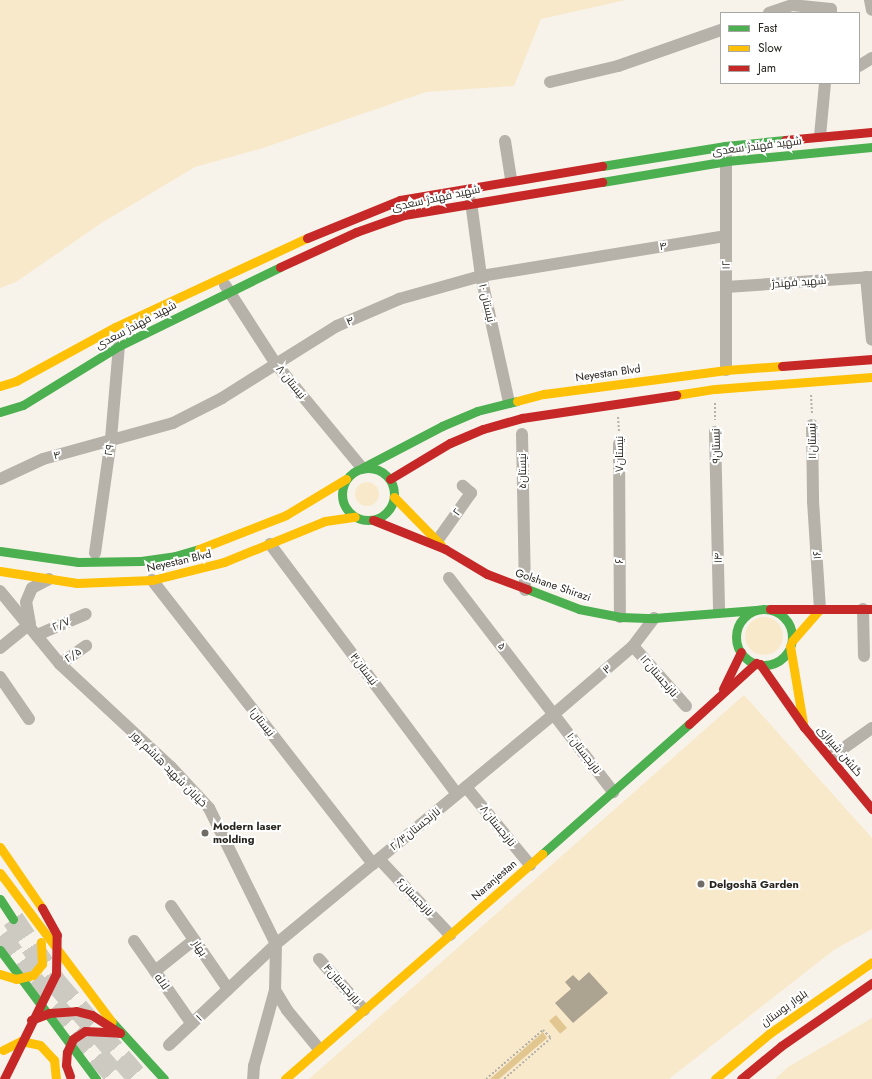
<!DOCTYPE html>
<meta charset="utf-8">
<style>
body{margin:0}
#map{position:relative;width:872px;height:1079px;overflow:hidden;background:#f7f3eb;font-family:Jost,Cairo,sans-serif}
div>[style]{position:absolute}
.green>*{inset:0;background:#f9e9cb}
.round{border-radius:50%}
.water>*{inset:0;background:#e1c690;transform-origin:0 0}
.building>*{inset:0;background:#aca390}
.highway-tunnel>*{height:22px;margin-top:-11px;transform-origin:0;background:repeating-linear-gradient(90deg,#cdcac2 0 22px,transparent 0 33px)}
.path>*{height:2px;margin-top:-1px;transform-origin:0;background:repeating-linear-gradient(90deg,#b6b2aa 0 2px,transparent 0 4px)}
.street>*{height:12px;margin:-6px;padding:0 6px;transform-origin:6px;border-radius:6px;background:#b6b2a9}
.fast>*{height:9px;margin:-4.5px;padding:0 4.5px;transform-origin:4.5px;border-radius:4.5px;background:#4caf50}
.fast>.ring{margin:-4.5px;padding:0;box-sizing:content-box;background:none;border:9px solid #4caf50;border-radius:50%}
.slow>*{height:9px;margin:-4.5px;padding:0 4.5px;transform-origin:4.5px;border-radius:4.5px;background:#ffc107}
.jam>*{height:9px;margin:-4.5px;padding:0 4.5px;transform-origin:4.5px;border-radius:4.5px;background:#c62828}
.slow-bridge>*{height:9px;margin:-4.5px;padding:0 4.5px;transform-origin:4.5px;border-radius:4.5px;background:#ffc107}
.jam-bridge>*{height:9px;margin:-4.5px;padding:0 4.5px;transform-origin:4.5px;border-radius:4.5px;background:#c62828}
.dots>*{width:11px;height:11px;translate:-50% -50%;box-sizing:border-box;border:2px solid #fff;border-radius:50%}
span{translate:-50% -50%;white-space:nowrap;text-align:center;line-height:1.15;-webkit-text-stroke:4px #fff;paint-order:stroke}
.street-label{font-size:11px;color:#27241e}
.poi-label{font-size:11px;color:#27241e;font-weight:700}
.left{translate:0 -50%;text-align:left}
.legend{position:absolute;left:720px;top:12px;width:140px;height:72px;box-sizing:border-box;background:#fff;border:1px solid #a9a7a5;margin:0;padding:5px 7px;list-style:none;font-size:12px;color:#27241e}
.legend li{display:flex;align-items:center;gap:8px;height:20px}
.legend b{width:20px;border:1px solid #a9a7a5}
</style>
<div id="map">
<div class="green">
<i style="clip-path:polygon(0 0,626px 0,541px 19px,514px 86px,426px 92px,263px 148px,195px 167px,103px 222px,16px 282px,0 288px)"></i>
<i class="round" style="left:355px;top:482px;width:24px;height:24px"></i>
<i class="round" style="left:745px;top:617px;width:38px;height:38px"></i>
<i style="clip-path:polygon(744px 695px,872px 838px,872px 929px,834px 950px,669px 1079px,309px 1079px)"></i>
<i style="clip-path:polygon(872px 1018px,872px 1079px,775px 1079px,788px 1067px)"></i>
</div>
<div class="water">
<i style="left:556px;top:1015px;width:17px;height:9px;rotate:50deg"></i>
<i style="clip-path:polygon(543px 1032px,547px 1038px,499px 1079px,490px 1079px)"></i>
</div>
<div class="building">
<i style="clip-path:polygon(589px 972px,608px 993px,573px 1023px,555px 1003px,571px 989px,565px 982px,573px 975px,579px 981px)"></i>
</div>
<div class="highway-tunnel">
<i style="left:13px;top:919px;width:77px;rotate:56.1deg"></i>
<i style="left:56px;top:983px;width:127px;rotate:49.2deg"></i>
<i style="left:0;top:936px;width:56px;rotate:53.7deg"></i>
<i style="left:33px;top:981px;width:130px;rotate:49.1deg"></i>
</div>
<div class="path">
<i style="left:811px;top:395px;width:19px;rotate:87deg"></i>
<i style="left:715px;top:403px;width:17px;rotate:90deg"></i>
<i style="left:618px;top:417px;width:16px;rotate:86deg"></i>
<i style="left:486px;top:1079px;width:75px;rotate:-40.7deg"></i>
<i style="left:543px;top:1030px;width:11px;rotate:45deg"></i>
<i style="left:551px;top:1038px;width:62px;rotate:138.9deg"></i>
</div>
<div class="street">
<i style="left:870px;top:0;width:10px;rotate:79deg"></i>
<i style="left:769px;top:13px;width:24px;rotate:-19deg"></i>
<i style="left:792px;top:5px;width:39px;rotate:6deg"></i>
<i style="left:831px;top:9px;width:4px;rotate:90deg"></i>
<i style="left:859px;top:66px;width:15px;rotate:-32deg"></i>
<i style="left:550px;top:82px;width:70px;rotate:-13.2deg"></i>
<i style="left:618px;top:66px;width:109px;rotate:-19.3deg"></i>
<i style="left:820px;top:136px;width:53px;rotate:-84.6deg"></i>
<i style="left:505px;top:141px;width:39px;rotate:81deg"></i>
<i style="left:726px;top:153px;width:217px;rotate:90deg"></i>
<i style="left:471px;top:202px;width:75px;rotate:82.3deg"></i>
<i style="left:481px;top:276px;width:129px;rotate:77.5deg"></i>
<i style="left:866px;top:277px;width:63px;rotate:84.6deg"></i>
<i style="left:225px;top:285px;width:94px;rotate:57.2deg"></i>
<i style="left:276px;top:364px;width:135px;rotate:50.4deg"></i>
<i style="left:726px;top:287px;width:146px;rotate:-3.9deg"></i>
<i style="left:812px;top:425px;width:76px;rotate:89.2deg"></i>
<i style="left:813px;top:501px;width:108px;rotate:86.3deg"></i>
<i style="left:715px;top:432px;width:180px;rotate:88.7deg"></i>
<i style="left:522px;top:434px;width:156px;rotate:88.9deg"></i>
<i style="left:619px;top:444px;width:173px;rotate:89.7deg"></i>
<i style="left:0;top:479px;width:47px;rotate:-24.9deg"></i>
<i style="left:43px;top:459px;width:135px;rotate:-15.5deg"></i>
<i style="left:173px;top:423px;width:55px;rotate:-27deg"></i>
<i style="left:222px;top:398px;width:136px;rotate:-32.1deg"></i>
<i style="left:337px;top:326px;width:68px;rotate:-23.5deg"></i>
<i style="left:399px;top:299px;width:85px;rotate:-15.7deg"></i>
<i style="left:481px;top:276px;width:247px;rotate:-9.3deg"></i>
<i style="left:437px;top:541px;width:59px;rotate:-54.7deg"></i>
<i style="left:471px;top:493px;width:11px;rotate:-139deg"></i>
<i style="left:270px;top:544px;width:312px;rotate:53.2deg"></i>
<i style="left:95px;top:553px;width:115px;rotate:-82deg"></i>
<i style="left:111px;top:439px;width:93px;rotate:-85.1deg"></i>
<i style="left:449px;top:578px;width:270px;rotate:52.5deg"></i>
<i style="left:152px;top:580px;width:360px;rotate:52.1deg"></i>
<i style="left:0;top:591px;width:94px;rotate:50.6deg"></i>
<i style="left:60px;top:664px;width:151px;rotate:42.9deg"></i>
<i style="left:171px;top:767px;width:56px;rotate:47.2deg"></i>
<i style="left:209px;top:808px;width:152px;rotate:63.8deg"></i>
<i style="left:276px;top:944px;width:46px;rotate:91.2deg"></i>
<i style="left:275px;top:990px;width:79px;rotate:105.4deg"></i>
<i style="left:254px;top:1066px;width:13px;rotate:94deg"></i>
<i style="left:863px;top:609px;width:47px;rotate:88.8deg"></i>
<i style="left:30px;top:624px;width:22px;rotate:-100deg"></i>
<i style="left:26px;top:602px;width:15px;rotate:-67deg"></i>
<i style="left:32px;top:588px;width:19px;rotate:-28deg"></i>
<i style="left:37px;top:635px;width:53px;rotate:-23.2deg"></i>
<i style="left:633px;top:646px;width:80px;rotate:48.5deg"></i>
<i style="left:0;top:648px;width:38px;rotate:-39deg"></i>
<i style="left:60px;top:664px;width:32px;rotate:-35deg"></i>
<i style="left:0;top:677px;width:51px;rotate:55.4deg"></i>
<i style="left:831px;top:757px;width:50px;rotate:-35.3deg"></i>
<i style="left:466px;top:787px;width:101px;rotate:50.6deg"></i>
<i style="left:379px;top:859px;width:104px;rotate:46.9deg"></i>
<i style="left:171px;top:906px;width:101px;rotate:55.5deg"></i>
<i style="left:134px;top:941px;width:101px;rotate:55.1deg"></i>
<i style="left:319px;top:959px;width:68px;rotate:48.6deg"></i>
<i style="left:155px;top:971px;width:50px;rotate:-38.5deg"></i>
<i style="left:275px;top:990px;width:23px;rotate:59deg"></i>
<i style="left:287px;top:1010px;width:50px;rotate:50.6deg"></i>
<i style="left:169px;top:1045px;width:147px;rotate:-43.3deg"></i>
<i style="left:276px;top:944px;width:361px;rotate:-39.6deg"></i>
<i style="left:554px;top:714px;width:104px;rotate:-40.7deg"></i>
<i style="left:633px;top:646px;width:35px;rotate:-53deg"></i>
</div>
<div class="fast">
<i style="left:602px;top:166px;width:125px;rotate:-9.2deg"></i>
<i style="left:725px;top:146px;width:60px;rotate:-5.7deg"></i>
<i style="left:602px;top:182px;width:127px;rotate:-9.5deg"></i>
<i style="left:727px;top:161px;width:146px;rotate:-5.5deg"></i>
<i style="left:0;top:412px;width:24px;rotate:-17deg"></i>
<i style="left:23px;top:405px;width:113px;rotate:-31.6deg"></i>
<i style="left:119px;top:346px;width:179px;rotate:-26.1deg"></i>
<i class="ring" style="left:342px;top:468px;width:43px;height:43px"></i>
<i style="left:362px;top:468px;width:90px;rotate:-27.7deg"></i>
<i style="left:442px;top:426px;width:38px;rotate:-23deg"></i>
<i style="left:477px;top:411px;width:41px;rotate:-14deg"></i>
<i style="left:0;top:551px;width:79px;rotate:8deg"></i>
<i style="left:78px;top:562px;width:63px;rotate:-0.9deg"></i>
<i style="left:141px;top:561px;width:34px;rotate:-8deg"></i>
<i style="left:175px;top:556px;width:25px;rotate:-16deg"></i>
<i style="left:527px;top:589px;width:56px;rotate:21deg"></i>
<i style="left:579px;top:609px;width:42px;rotate:11deg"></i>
<i style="left:620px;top:617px;width:34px;rotate:2deg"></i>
<i style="left:654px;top:618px;width:102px;rotate:-4.5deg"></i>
<i class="ring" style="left:736px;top:609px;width:47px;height:47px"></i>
<i style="left:542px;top:854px;width:196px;rotate:-41.5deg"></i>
<i style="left:0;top:899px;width:24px;rotate:57deg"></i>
<i style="left:0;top:950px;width:161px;rotate:53.3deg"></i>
<i style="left:112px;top:1022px;width:77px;rotate:47.6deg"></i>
</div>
<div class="slow">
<i style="left:0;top:386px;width:17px;rotate:-17deg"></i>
<i style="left:16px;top:381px;width:113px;rotate:-28.6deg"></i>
<i style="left:115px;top:327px;width:212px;rotate:-24.9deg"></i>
<i style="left:676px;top:395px;width:39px;rotate:-9deg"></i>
<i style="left:715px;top:389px;width:157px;rotate:-4.4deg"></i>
<i style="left:517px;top:401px;width:28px;rotate:-15deg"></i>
<i style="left:544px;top:394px;width:184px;rotate:-7.5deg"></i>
<i style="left:726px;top:370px;width:56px;rotate:-4.1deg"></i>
<i style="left:394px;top:497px;width:67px;rotate:45.6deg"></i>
<i style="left:199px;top:549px;width:93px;rotate:-21.3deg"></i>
<i style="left:286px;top:515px;width:70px;rotate:-31deg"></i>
<i style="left:0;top:571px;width:78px;rotate:8.9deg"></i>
<i style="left:77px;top:583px;width:75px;rotate:-2.3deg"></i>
<i style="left:152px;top:580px;width:74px;rotate:-14deg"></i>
<i style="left:224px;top:562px;width:109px;rotate:-22.1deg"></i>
<i style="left:325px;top:521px;width:30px;rotate:-8deg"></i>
<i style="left:792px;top:641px;width:43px;rotate:-48.8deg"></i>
<i style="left:790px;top:646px;width:78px;rotate:80.4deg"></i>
<i style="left:0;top:847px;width:74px;rotate:55.5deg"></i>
<i style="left:0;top:873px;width:186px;rotate:53.1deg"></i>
<i style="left:3px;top:1050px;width:20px;rotate:-27deg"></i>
<i style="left:21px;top:1041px;width:19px;rotate:12deg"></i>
<i style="left:40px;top:1045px;width:21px;rotate:47deg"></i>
<i style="left:54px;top:1060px;width:19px;rotate:84deg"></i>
<i style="left:285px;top:1079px;width:342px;rotate:-41.2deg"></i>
<i style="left:715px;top:1079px;width:72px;rotate:-39.9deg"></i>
<i style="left:770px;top:1033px;width:124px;rotate:-34.8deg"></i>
</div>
<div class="jam">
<i style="left:785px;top:140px;width:87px;rotate:-5.3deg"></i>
<i style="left:307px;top:238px;width:100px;rotate:-22.2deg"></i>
<i style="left:400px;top:200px;width:205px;rotate:-9.6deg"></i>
<i style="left:280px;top:267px;width:84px;rotate:-24.7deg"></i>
<i style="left:356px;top:232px;width:51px;rotate:-19.5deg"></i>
<i style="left:404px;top:215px;width:201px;rotate:-9.5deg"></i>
<i style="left:782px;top:366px;width:90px;rotate:-4.4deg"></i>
<i style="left:390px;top:479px;width:70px;rotate:-31deg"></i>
<i style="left:450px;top:443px;width:36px;rotate:-23deg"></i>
<i style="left:483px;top:429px;width:41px;rotate:-15.8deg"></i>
<i style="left:522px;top:418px;width:156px;rotate:-8.5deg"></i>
<i style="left:373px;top:520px;width:78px;rotate:21.9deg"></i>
<i style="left:445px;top:549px;width:49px;rotate:30.8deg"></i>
<i style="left:487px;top:574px;width:43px;rotate:20.6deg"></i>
<i style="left:770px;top:609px;width:102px"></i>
<i style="left:760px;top:664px;width:77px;rotate:55.1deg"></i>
<i style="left:804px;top:727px;width:107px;rotate:50.3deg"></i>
<i style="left:723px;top:689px;width:41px;rotate:-64.1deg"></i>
<i style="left:689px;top:724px;width:91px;rotate:-42.3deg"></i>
<i style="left:741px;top:1079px;width:52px;rotate:-39.5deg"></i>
<i style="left:781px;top:1046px;width:111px;rotate:-34.7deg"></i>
</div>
<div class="slow-bridge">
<i style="left:0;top:974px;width:17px;rotate:17deg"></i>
<i style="left:16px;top:979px;width:17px;rotate:-13deg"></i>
<i style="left:33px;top:975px;width:14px;rotate:-51deg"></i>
<i style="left:42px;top:964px;width:22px;rotate:-93deg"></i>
</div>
<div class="jam-bridge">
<i style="left:31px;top:1020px;width:19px;rotate:-21deg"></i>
<i style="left:49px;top:1013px;width:27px;rotate:-4deg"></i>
<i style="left:76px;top:1011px;width:16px;rotate:14deg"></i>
<i style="left:92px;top:1015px;width:33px;rotate:33deg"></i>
<i style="left:70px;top:1076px;width:12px;rotate:-110deg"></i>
<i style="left:66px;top:1065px;width:13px;rotate:-86deg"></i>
<i style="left:67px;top:1052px;width:14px;rotate:-65deg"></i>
<i style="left:73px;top:1039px;width:14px;rotate:-34deg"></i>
<i style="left:85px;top:1031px;width:35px;rotate:3deg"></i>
<i style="left:4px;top:1079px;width:117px;rotate:-63.7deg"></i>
<i style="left:56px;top:974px;width:39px;rotate:-89deg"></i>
<i style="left:57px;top:935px;width:31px;rotate:-119deg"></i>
</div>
<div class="dots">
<i style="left:205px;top:833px;background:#706c66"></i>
<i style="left:701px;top:884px;background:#706c66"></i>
</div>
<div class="street-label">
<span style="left:757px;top:146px;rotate:-7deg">شهید فهندژ سعدی</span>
<span style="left:436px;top:198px;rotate:-12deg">شهید فهندژ سعدی</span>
<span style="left:663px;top:246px;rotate:-9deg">۴</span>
<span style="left:726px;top:265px;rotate:-91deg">۱۲</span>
<span style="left:799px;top:282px;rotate:-4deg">شهید فهندژ</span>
<span style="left:487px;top:303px;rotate:77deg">نیستان ۱۰</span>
<span style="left:350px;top:321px;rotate:-23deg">۴</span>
<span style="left:136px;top:325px;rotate:-28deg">شهید فهندژ سعدی</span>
<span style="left:608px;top:373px;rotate:-8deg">Neyestan Blvd</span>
<span style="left:291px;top:382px;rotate:51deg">نیستان ۸</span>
<span style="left:812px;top:441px;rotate:-91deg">۱۱نیستان</span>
<span style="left:716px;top:446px;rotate:-91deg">۹نیستان</span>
<span style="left:109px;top:450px;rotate:-82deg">۲۹</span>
<span style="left:619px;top:454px;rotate:-90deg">۷نیستان</span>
<span style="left:57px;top:455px;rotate:-16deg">۴</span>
<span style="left:522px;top:471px;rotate:-90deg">۵نیستان</span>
<span style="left:457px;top:512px;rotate:-55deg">۲</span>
<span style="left:817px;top:555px;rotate:-94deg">۱۶</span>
<span style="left:718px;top:558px;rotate:-91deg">۱۴</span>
<span style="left:179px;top:561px;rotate:-13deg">Neyestan Blvd</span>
<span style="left:619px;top:561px;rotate:-90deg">۶</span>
<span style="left:553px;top:585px;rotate:19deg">Golshane Shirazi</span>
<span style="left:61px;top:624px;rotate:-23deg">۲/۷</span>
<span style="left:502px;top:646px;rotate:52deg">۵</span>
<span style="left:73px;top:655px;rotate:-34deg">۲/۵</span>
<span style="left:364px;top:669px;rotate:53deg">۳نیستان</span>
<span style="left:607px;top:669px;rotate:-41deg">۳</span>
<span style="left:659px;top:676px;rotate:49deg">۱۲نارنجستان</span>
<span style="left:262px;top:722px;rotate:52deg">۱نیستان</span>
<span style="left:840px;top:751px;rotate:50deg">گلشن شیرازی</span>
<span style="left:584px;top:753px;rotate:53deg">۱۰نارنجستان</span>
<span style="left:169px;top:769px;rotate:45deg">خیابان شهید هاشم پور</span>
<span style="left:498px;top:826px;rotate:51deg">۸نارنجستان</span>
<span style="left:415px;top:829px;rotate:-39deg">۲/۳نارنجستان</span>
<span style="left:494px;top:880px;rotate:-41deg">Naranjestan</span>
<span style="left:415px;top:897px;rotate:47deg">۶نارنجستان</span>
<span style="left:200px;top:948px;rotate:56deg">بهار</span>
<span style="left:163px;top:983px;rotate:55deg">لاله ‍</span>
<span style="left:342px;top:984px;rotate:49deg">۴نارنجستان</span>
<span style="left:784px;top:1008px;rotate:-36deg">بلوار بوستان</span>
<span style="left:199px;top:1018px;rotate:-44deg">۱</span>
</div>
<div class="poi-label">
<span class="left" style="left:213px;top:833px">Modern laser<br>molding</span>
<span class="left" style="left:709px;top:884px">Delgoshā Garden</span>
</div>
<ul class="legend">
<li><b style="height:5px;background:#4caf50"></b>Fast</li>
<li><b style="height:5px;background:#ffc107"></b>Slow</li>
<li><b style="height:5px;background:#c62828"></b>Jam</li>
</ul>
</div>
